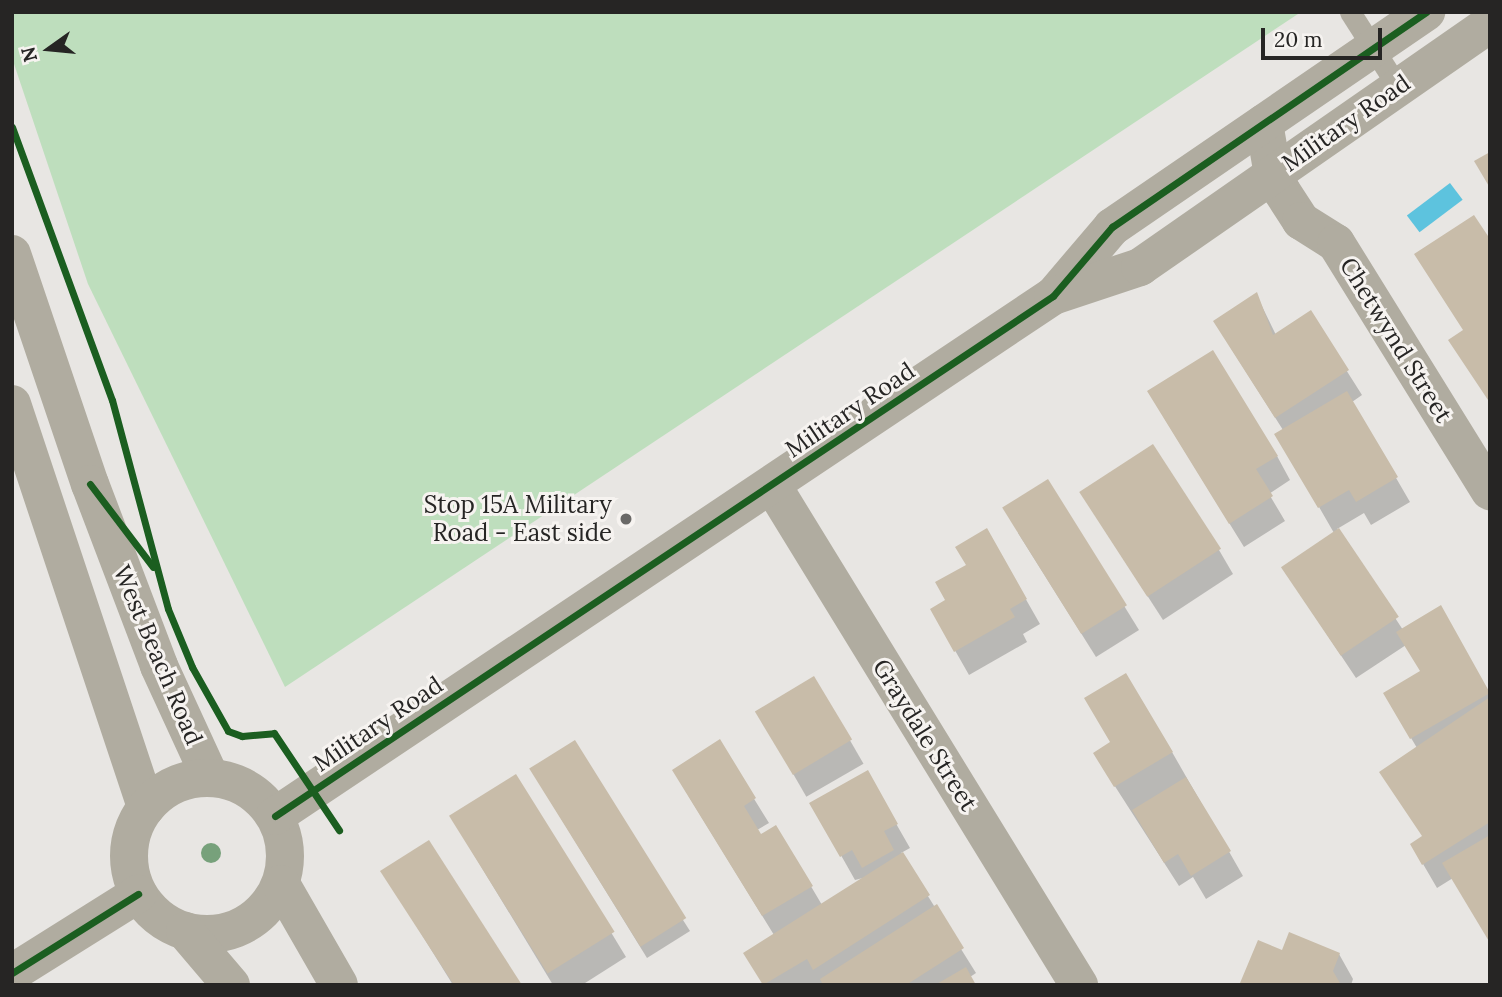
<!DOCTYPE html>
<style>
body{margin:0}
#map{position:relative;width:1502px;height:997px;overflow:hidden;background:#e8e6e3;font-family:Lora,serif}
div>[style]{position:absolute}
.green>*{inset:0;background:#bedebd}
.water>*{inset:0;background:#5dc3de;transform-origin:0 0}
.shadow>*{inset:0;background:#0003;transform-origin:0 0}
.building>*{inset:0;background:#c8bca9;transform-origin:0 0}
.service>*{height:21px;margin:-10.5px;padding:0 10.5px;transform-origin:10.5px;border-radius:10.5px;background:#b0aca0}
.minor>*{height:38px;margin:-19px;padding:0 19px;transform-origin:19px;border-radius:19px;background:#b0aca0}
.tertiary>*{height:38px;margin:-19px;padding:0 19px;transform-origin:19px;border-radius:19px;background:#b0aca0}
.tertiary>.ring{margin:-19px;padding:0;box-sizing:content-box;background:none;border:38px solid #b0aca0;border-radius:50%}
.cycleway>*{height:7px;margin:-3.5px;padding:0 3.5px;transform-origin:3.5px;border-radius:3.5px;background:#1b5e20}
.trees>*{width:20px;height:20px;margin:-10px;border-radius:50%;background:#77a17b}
.dots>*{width:19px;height:19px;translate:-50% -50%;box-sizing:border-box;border:4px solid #f6f3f0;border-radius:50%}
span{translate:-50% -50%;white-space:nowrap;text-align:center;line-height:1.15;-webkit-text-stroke:6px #f6f3f0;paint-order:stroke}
.street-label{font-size:24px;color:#262524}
.poi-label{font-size:24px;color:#262524}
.right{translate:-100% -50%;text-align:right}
.frame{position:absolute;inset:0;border:14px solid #262524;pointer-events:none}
.north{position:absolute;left:14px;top:14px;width:70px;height:70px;-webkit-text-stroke:5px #f6f3f0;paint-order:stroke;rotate:255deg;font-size:19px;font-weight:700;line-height:28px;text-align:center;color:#262524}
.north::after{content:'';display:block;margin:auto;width:24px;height:32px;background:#262524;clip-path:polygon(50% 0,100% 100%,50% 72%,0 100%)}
.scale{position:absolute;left:1261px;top:28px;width:121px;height:32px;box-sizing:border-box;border:4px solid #262524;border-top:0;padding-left:9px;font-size:21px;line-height:24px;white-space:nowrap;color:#262524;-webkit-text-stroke:5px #f6f3f0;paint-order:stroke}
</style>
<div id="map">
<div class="green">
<i style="clip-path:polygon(12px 12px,1301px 12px,285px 687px,88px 284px,12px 58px)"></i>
</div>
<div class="water">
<i style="left:1450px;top:183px;width:21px;height:54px;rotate:53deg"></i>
</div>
<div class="shadow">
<i style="clip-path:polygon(1256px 294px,1276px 335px,1310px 313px,1362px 395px,1352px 402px,1410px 502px,1371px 525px,1364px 513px,1337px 529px,1403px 630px,1490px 693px,1490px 940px,1453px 878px,1437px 888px,1412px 845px,1423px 837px,1417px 748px,1385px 694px,1422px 672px,1406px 645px,1356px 678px,1298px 591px,1334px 533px,1277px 434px,1283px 430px,1229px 345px)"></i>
<i style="clip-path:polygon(1163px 416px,1277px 456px,1290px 480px,1269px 494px,1285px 521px,1244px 547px)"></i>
<i style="clip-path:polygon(1047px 481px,1139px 630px,1096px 657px,1018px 533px)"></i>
<i style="clip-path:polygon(1081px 493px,1219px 550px,1233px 574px,1163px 620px)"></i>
<i style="clip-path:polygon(987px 531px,1040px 624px,1023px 634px,1027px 642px,969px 675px,932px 610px,948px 601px)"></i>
<i style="left:814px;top:678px;width:99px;height:66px;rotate:60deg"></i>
<i style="clip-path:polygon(719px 742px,769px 823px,757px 830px,761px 836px,776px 827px,822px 905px,867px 877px,855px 880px,812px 804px,867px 773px,910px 848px,901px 853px,976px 973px,970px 977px,974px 985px,764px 985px,745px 954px,774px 935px,688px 795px)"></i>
<i style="clip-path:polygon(1172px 752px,1243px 876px,1206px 899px,1193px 877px,1179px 886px,1109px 777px)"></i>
<i style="clip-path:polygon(516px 776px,626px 957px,582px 985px,553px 985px,465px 840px)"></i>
<i style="clip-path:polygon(538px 781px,683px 920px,690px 931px,647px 958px)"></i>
<i style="clip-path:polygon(383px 872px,520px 985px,453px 985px)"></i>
<i style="clip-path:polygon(1259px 942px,1283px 952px,1339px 954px,1353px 979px,1351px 985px,1243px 985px)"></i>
</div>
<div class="building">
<i style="clip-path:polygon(1490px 152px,1490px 188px,1474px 161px)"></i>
<i style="clip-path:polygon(1474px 215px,1490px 239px,1490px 403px,1448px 340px,1463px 330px,1414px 254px)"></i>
<i style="clip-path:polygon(1257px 292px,1273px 335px,1311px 310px,1349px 370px,1275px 418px,1213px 321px)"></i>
<i style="clip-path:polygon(1213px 350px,1278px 456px,1256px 469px,1273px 496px,1229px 524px,1147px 391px)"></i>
<i style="clip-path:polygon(1347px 391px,1398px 477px,1356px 502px,1349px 490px,1318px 508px,1274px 434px)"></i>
<i style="left:1153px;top:444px;width:125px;height:88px;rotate:57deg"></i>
<i style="left:1048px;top:479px;width:149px;height:54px;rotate:58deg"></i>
<i style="clip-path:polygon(987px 528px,1027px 599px,1010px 609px,1015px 617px,954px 652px,930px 609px,945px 600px,935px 582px,966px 565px,955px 547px)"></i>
<i style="left:1339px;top:528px;width:107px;height:70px;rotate:56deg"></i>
<i style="clip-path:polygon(1441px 605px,1490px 693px,1410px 739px,1383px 693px,1420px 671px,1396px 632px)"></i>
<i style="clip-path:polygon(1126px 673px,1173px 752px,1114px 787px,1093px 753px,1110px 742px,1084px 698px)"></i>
<i style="left:814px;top:676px;width:74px;height:69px;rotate:59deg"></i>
<i style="clip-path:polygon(1490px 697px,1490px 822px,1422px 865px,1410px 844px,1422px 836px,1379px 772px)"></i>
<i style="clip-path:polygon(720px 739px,756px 798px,744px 806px,761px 834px,776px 825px,813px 886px,762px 916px,672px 770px)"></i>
<i style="left:575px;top:740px;width:210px;height:54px;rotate:58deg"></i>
<i style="clip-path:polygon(868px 770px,898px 824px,884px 831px,894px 850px,862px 868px,852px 850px,840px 857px,809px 803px)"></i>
<i style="left:516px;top:774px;width:186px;height:79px;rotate:58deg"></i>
<i style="clip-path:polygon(1186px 777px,1231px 851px,1191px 876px,1178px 854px,1164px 863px,1132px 810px)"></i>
<i style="clip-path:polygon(1490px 835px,1490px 943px,1442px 863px)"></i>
<i style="clip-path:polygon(429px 840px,522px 985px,454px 985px,380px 871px)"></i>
<i style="clip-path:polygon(903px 852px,930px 895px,813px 970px,807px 959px,763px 985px,743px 953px)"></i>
<i style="clip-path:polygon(937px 904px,964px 948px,906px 985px,823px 985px,820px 979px)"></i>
<i style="clip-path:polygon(1289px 932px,1340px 953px,1333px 971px,1341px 985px,1240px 983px,1258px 940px,1282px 950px)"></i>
<i style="clip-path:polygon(966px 967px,976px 985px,935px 985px)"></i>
</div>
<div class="service">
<i style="left:1350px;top:12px;width:89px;rotate:57.4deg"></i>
</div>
<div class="minor">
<i style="left:1264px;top:123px;width:53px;rotate:80.2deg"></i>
<i style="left:1273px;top:175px;width:17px;rotate:62deg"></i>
<i style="left:1281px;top:190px;width:37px;rotate:57deg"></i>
<i style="left:1301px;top:221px;width:41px;rotate:32.2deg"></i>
<i style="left:1336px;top:243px;width:292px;rotate:58.2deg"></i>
<i style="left:772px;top:485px;width:587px;rotate:58.45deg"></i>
</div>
<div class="tertiary">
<i style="left:12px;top:254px;width:243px;rotate:71.3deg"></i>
<i style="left:90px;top:484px;width:195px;rotate:69.2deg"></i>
<i style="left:159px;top:666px;width:122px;rotate:65.3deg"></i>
<i style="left:1055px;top:294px;width:88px;rotate:-49.6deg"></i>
<i style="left:1112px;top:227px;width:381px;rotate:-34.4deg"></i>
<i style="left:12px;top:404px;width:425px;rotate:71.6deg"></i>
<i class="ring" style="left:129px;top:778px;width:118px;height:118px"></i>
<i style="left:275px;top:816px;width:936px;rotate:-33.76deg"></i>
<i style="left:1053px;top:296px;width:92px;rotate:-18.4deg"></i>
<i style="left:1140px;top:267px;width:426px;rotate:-34.8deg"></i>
<i style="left:281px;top:884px;width:116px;rotate:60.1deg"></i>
<i style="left:185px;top:931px;width:71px;rotate:49.6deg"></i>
<i style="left:12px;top:973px;width:149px;rotate:-32.1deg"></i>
</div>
<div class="cycleway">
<i style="left:12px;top:127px;width:291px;rotate:69.9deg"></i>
<i style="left:112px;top:400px;width:216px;rotate:75deg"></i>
<i style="left:168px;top:609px;width:63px;rotate:67.5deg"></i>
<i style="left:192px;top:667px;width:73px;rotate:60.6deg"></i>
<i style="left:228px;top:731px;width:15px;rotate:20deg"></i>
<i style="left:242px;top:736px;width:32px;rotate:-5deg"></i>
<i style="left:274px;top:733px;width:117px;rotate:56.2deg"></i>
<i style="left:90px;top:484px;width:104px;rotate:52.8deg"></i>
<i style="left:275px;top:816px;width:936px;rotate:-33.76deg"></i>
<i style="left:1053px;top:296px;width:91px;rotate:-49.5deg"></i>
<i style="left:1112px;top:227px;width:381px;rotate:-34.4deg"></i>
<i style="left:12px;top:973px;width:149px;rotate:-32.1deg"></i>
</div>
<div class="trees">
<i style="left:211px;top:853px"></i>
</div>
<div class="dots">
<i style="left:626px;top:519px;background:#6a6967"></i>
</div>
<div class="street-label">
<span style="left:1346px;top:123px;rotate:-35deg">Military Road</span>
<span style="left:1396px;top:340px;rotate:58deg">Chetwynd Street</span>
<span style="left:850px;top:410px;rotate:-34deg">Military Road</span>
<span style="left:158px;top:655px;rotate:67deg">West Beach Road</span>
<span style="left:378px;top:724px;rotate:-34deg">Military Road</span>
<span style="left:925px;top:735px;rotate:58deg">Graydale Street</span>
</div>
<div class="poi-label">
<span class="right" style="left:612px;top:519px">Stop 15A Military<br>Road - East side</span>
</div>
<div class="frame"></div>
<div class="north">N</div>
<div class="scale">20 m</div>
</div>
